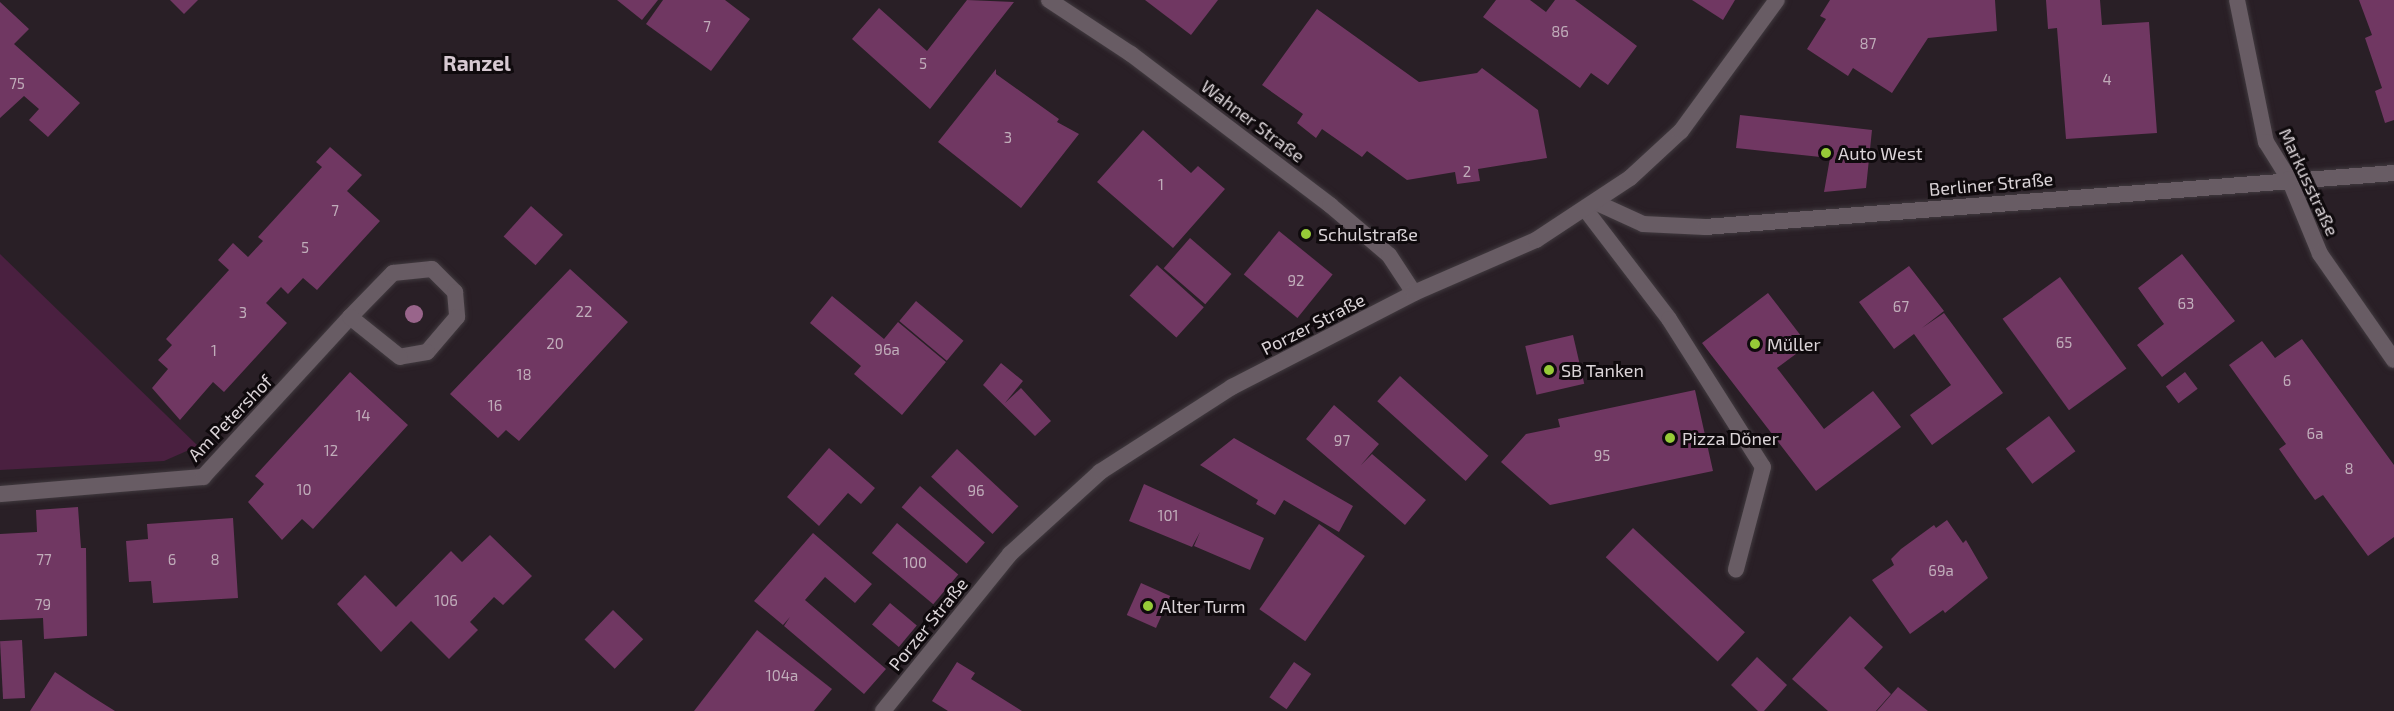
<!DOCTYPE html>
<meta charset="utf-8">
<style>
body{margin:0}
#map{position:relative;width:2394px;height:711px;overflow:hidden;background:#291f26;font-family:"Exo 2",sans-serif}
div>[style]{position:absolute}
.green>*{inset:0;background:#4a2040}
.building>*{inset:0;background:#703762;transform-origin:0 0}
.roads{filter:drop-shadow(0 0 2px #413a3f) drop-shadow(0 0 2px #413a3f)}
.service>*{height:16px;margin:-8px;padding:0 8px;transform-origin:8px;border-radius:8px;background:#685c64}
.minor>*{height:16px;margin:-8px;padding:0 8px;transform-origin:8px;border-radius:8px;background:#685c64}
.tertiary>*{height:16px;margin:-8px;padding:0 8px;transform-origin:8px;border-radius:8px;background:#685c64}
.secondary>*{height:16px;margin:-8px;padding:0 8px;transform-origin:8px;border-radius:8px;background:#685c64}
.trees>*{width:18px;height:18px;margin:-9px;border-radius:50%;background:#99658b}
.dots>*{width:16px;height:16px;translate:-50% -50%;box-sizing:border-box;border:3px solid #0f0a0d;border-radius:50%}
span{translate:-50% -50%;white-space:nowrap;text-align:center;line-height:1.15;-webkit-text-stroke:6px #0f0a0d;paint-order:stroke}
.number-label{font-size:15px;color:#c0adba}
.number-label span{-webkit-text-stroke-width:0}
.street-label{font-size:18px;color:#dbd4d8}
.poi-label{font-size:18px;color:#dbd4d8}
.left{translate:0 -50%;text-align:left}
.quarter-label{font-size:21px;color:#d7c9d2;font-weight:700}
</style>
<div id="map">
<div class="green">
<i style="clip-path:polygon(0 254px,198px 446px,164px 461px,0 470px)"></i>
</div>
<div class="building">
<i style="clip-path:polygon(170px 0,198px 0,184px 14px)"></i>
<i style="clip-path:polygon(617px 0,658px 0,642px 20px)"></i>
<i style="clip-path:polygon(663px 0,725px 0,750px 19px,711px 71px,646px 24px)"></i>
<i style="clip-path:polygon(967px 0,1014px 2px,930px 109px,852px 39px,879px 8px,927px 51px)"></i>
<i style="clip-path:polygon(1145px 0,1218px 0,1191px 35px)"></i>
<i style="clip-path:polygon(1496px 0,1530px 0,1546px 12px,1555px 0,1575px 0,1637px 46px,1608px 85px,1591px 73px,1580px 88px,1483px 17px)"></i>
<i style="clip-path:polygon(1692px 0,1735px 0,1723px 20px)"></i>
<i style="clip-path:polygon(1830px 0,1995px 0,1997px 31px,1928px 38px,1892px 93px,1853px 68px,1848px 76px,1807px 49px,1826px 19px,1820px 16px)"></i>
<i style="clip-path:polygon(2046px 0,2100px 0,2102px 25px,2149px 22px,2157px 133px,2066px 139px,2057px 28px,2048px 29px)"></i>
<i style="clip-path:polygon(2359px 0,2394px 0,2394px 120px,2385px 123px,2375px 91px,2382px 88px,2365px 38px,2372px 35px)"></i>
<i style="clip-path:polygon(0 2px,29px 29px,14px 44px,80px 103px,48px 137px,29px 120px,39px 109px,24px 96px,0 118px)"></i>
<i style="clip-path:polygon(1317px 9px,1419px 82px,1477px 73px,1482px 68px,1538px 110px,1547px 158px,1478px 169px,1480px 181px,1457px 184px,1455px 172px,1407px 180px,1367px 151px,1362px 157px,1322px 129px,1316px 138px,1297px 123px,1303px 114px,1262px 85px)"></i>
<i style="clip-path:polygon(996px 69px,996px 74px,1059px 119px,1057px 122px,1079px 134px,1021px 208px,938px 142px)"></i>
<i style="clip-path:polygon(1740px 115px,1872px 130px,1866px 188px,1824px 192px,1830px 158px,1736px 148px)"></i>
<i style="clip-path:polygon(1143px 130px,1191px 173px,1198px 166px,1225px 189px,1173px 248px,1097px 182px)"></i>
<i style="clip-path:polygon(330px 147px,362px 175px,347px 191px,380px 221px,317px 290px,303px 278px,288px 294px,281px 287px,266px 303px,287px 323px,224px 392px,213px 382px,180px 420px,152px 388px,168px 369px,158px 360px,172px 345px,166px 339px,229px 270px,218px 260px,233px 243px,248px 257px,263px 241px,258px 237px,322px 167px,316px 162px)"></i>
<i style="left:531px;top:206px;width:43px;height:41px;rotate:42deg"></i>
<i style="left:1279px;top:231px;width:69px;height:56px;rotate:39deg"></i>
<i style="left:1190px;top:238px;width:55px;height:40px;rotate:41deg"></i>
<i style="clip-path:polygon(2182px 254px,2235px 321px,2162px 377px,2137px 345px,2164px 324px,2138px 288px)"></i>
<i style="left:1157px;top:265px;width:63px;height:41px;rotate:42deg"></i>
<i style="clip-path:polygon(1909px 266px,1944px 311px,1922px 328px,1944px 313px,2003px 393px,1932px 445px,1910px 415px,1951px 385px,1914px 334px,1894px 349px,1859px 302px)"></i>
<i style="clip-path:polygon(570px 269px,628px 322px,519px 441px,506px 430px,498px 438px,450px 394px)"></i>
<i style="left:2060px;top:277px;width:113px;height:71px;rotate:54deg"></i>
<i style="clip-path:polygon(1768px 293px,1808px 345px,1777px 368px,1824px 429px,1873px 391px,1901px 427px,1816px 491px,1702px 343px)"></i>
<i style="clip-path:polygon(832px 296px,884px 339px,898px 322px,946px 362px,902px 415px,854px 374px,861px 366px,810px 323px)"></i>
<i style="left:916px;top:301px;width:62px;height:26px;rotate:40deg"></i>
<i style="left:1573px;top:335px;width:50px;height:49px;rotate:77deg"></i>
<i style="clip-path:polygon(2302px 339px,2394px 465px,2394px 537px,2368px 556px,2323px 495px,2315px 500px,2297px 475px,2279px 449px,2286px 444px,2229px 365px,2262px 341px,2275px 358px)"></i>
<i style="clip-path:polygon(1001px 363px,1023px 381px,1005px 403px,1021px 388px,1051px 421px,1035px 436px,983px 385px)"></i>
<i style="clip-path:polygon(350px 372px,408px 425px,313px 529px,302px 519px,282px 540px,248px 502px,264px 484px,255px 476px)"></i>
<i style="left:2185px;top:372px;width:21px;height:24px;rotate:53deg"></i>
<i style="left:1400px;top:376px;width:119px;height:34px;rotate:42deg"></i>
<i style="clip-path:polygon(1695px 390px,1713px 471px,1550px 505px,1501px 462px,1526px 434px,1560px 427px,1558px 419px)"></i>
<i style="clip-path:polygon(1334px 405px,1379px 444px,1361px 465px,1372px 454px,1426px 500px,1405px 525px,1306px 439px)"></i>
<i style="left:2049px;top:416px;width:44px;height:54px;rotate:53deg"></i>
<i style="clip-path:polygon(1234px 438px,1353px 506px,1339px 532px,1284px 500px,1275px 515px,1256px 504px,1258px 500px,1200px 465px)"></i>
<i style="clip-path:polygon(829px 448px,875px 488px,861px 504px,848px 493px,819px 526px,787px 497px)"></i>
<i style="left:957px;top:449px;width:84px;height:38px;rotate:43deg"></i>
<i style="clip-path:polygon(1144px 484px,1264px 538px,1250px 570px,1194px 546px,1200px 532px,1192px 547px,1129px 521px)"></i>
<i style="left:920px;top:486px;width:86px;height:28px;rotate:41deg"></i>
<i style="clip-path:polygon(78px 507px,81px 548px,86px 548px,87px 636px,44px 639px,43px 618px,0 620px,0 534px,37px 532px,36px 510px)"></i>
<i style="clip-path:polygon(233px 518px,238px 598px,153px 603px,151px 581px,129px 582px,126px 541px,148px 539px,147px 524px)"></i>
<i style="clip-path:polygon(1947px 520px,1963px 543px,1966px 540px,1988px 578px,1945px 613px,1943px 610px,1910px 634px,1872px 580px,1894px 565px,1891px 559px,1901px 549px,1934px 525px,1936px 528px)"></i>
<i style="left:897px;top:523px;width:80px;height:39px;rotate:40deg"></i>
<i style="left:1319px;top:524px;width:56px;height:104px;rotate:35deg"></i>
<i style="left:1633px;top:528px;width:153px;height:40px;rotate:43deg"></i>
<i style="clip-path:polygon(813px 533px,872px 584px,855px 603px,825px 577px,805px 600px,886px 669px,864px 694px,784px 626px,790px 617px,783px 625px,754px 601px)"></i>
<i style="clip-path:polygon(490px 535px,532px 576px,503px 605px,494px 597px,470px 622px,478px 630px,449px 659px,411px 621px,381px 652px,337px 604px,365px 575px,396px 607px,451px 551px,462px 562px)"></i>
<i style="left:1141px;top:583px;width:32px;height:35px;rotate:24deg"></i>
<i style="left:890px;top:603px;width:35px;height:28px;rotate:40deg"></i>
<i style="left:613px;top:610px;width:42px;height:41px;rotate:44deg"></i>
<i style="clip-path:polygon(1850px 616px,1883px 647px,1864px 668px,1891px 694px,1876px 711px,1828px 711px,1792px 679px)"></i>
<i style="clip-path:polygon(757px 630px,832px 689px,814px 711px,694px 711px)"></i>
<i style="left:22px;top:640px;width:58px;height:22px;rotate:87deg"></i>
<i style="clip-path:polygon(1757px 657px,1787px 685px,1764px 711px,1758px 711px,1731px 685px)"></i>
<i style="clip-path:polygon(957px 662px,975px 673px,971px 679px,1022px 711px,948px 711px,932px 701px)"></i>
<i style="left:1294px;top:662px;width:21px;height:43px;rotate:35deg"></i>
<i style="clip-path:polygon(55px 672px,91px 696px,115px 711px,30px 711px)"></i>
<i style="clip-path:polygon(1898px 687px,1928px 711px,1877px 711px)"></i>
</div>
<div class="roads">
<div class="service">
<i style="left:1585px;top:209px;width:138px;rotate:52.6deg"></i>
<i style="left:1669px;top:319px;width:175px;rotate:57.6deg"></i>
<i style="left:1763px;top:467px;width:106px;rotate:104.8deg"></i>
</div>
<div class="minor">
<i style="left:2237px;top:0;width:145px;rotate:78.5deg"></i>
<i style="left:2266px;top:142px;width:44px;rotate:58.1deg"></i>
<i style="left:2289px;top:179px;width:81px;rotate:67.5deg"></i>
<i style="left:2320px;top:254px;width:129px;rotate:55.1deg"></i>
<i style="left:0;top:494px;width:204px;rotate:-4.8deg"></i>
<i style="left:203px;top:477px;width:217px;rotate:-47.4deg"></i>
<i style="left:350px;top:317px;width:62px;rotate:-45.7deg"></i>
<i style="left:393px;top:273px;width:39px;rotate:-6deg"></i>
<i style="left:432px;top:269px;width:33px;rotate:45deg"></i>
<i style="left:455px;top:292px;width:25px;rotate:85deg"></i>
<i style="left:457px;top:317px;width:46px;rotate:130.6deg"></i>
<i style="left:427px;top:352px;width:27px;rotate:170deg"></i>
<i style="left:400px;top:357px;width:64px;rotate:-141.3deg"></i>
</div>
<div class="tertiary">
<i style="left:1049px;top:0;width:98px;rotate:33.4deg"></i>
<i style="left:1131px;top:54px;width:250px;rotate:37.2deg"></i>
<i style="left:1330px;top:205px;width:77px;rotate:40.3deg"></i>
<i style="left:1389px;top:255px;width:45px;rotate:56.7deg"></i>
<i style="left:1595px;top:202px;width:53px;rotate:24.6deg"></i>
<i style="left:1643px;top:224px;width:62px;rotate:2.8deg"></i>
<i style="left:1705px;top:227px;width:691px;rotate:-4.48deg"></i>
</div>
<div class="secondary">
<i style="left:883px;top:711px;width:202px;rotate:-51deg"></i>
<i style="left:1010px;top:554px;width:122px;rotate:-42.3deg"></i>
<i style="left:1100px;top:472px;width:157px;rotate:-32.8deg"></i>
<i style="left:1232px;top:387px;width:205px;rotate:-27.3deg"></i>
<i style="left:1414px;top:293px;width:133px;rotate:-23.5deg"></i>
<i style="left:1536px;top:240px;width:113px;rotate:-33.4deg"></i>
<i style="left:1630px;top:178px;width:69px;rotate:-42.7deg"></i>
<i style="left:1681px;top:131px;width:162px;rotate:-53.8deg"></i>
</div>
</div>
<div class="trees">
<i style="left:414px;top:314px"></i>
</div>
<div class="dots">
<i style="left:1826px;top:153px;background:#97cb38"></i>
<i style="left:1306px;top:234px;background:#97cb38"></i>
<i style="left:1755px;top:344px;background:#97cb38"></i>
<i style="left:1549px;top:370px;background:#97cb38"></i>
<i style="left:1670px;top:438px;background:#97cb38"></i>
<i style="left:1148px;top:606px;background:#97cb38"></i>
</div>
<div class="number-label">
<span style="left:707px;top:27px">7</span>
<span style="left:1560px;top:32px">86</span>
<span style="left:1868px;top:44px">87</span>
<span style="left:923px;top:64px">5</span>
<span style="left:2107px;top:80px">4</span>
<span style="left:17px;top:84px">75</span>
<span style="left:1008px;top:138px">3</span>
<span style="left:1467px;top:172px">2</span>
<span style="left:1161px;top:185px">1</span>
<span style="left:335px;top:211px">7</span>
<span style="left:305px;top:248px">5</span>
<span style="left:1296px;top:281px">92</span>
<span style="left:2186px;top:304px">63</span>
<span style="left:1901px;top:307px">67</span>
<span style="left:584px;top:312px">22</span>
<span style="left:243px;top:313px">3</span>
<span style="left:2064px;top:343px">65</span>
<span style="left:555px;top:344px">20</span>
<span style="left:887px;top:350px">96a</span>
<span style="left:214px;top:351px">1</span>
<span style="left:524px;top:375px">18</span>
<span style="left:2287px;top:381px">6</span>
<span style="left:495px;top:406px">16</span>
<span style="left:363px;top:416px">14</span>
<span style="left:2315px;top:434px">6a</span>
<span style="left:1342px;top:441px">97</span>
<span style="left:331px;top:451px">12</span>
<span style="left:1602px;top:456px">95</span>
<span style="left:2349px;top:469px">8</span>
<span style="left:304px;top:490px">10</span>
<span style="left:976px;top:491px">96</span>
<span style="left:1168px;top:516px">101</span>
<span style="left:44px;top:560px">77</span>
<span style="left:172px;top:560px">6</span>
<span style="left:215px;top:560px">8</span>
<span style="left:915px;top:563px">100</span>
<span style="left:1941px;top:571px">69a</span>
<span style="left:446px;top:601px">106</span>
<span style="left:43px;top:605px">79</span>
<span style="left:782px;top:676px">104a</span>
</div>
<div class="street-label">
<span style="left:1253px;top:121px;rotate:37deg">Wahner Straße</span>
<span style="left:2309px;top:182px;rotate:65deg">Markusstraße</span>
<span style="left:1991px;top:184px;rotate:-5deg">Berliner Straße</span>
<span style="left:1313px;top:324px;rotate:-27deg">Porzer Straße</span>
<span style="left:230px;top:418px;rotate:-46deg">Am Petershof</span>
<span style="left:928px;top:624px;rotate:-51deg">Porzer Straße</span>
</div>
<div class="poi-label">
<span class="left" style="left:1838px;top:153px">Auto West</span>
<span class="left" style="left:1318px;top:234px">Schulstraße</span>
<span class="left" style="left:1767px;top:344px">Müller</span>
<span class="left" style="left:1561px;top:370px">SB Tanken</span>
<span class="left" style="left:1682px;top:438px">Pizza Döner</span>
<span class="left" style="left:1160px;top:606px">Alter Turm</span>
</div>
<div class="quarter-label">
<span style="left:477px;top:63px">Ranzel</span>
</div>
</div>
